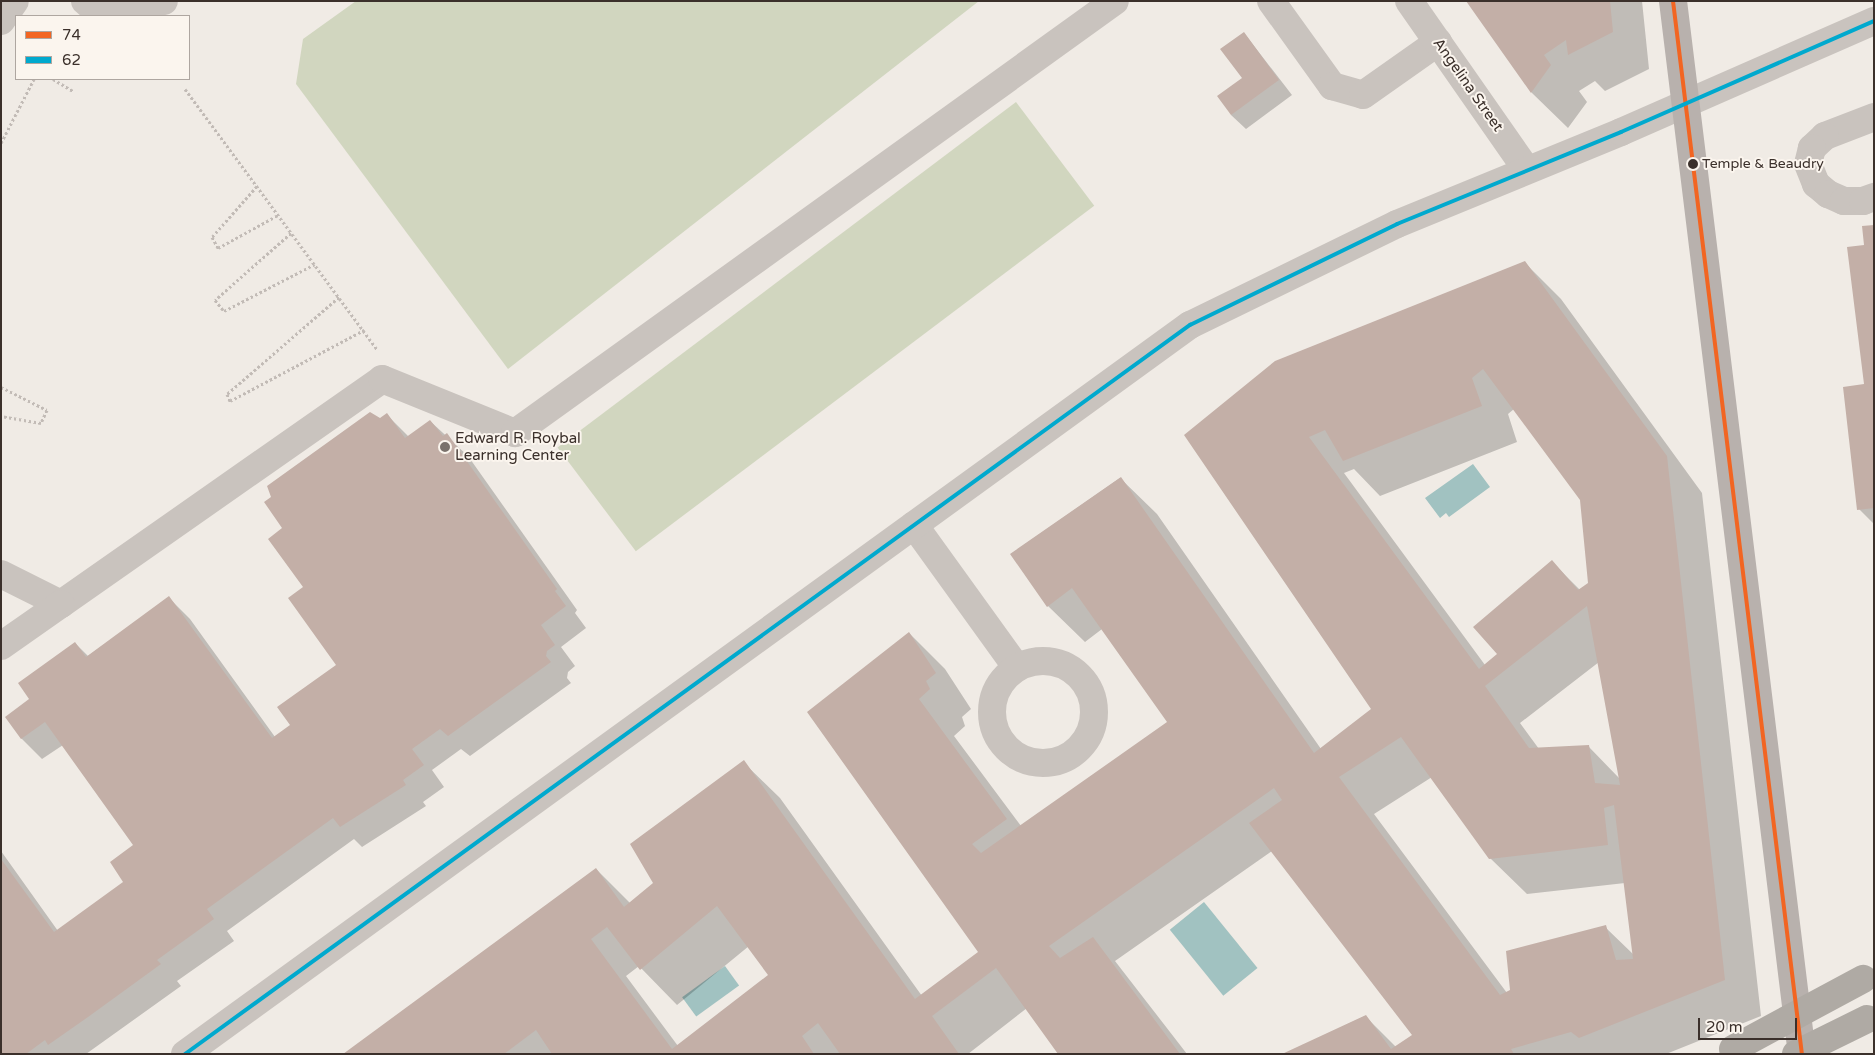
<!DOCTYPE html>
<style>
body{margin:0}
#map{position:relative;width:1875px;height:1055px;overflow:hidden;background:#f0ebe5;font-family:"Varela Round",sans-serif}
div>[style]{position:absolute}
.green>*{inset:0;background:#d1d6bf;transform-origin:0 0}
.water>*{inset:0;background:#a1c2c1;transform-origin:0 0}
.shadow>*{inset:0;background:#0003}
.building>*{inset:0;background:#c3afa7}
.path>*{height:3px;margin-top:-1.5px;transform-origin:0;background:repeating-linear-gradient(90deg,#c2bbb6 0 2.5px,transparent 0 5px)}
.minor>*{height:28px;margin:-14px;padding:0 14px;transform-origin:14px;border-radius:14px;background:#c9c3be}
.minor>.ring{margin:-14px;padding:0;box-sizing:content-box;background:none;border:28px solid #c9c3be;border-radius:50%}
.major>*{height:28px;margin:-14px;padding:0 14px;transform-origin:14px;border-radius:14px;background:#b8b1ad}
.highway-bridge>*{height:28px;margin:-14px;padding:0 14px;transform-origin:14px;border-radius:14px;background:#afaaa4}
.bus-1>*{height:4px;margin:-2px;padding:0 2px;transform-origin:2px;border-radius:2px;background:#f26522}
.bus-2>*{height:4px;margin:-2px;padding:0 2px;transform-origin:2px;border-radius:2px;background:#00a9ce}
.dots>*{width:14px;height:14px;translate:-50% -50%;box-sizing:border-box;border:2px solid #fbf5ee;border-radius:50%}
span{translate:-50% -50%;white-space:nowrap;text-align:center;line-height:1.15;-webkit-text-stroke:4px #fbf5ee;paint-order:stroke}
.bus-label{font-size:14px;color:#3b302b}
.left{translate:0 -50%;text-align:left}
.street-label{font-size:15px;color:#3b302b}
.poi-label{font-size:15px;color:#3b302b}
.frame{position:absolute;inset:0;border:2px solid #3b302b;pointer-events:none}
.legend{position:absolute;left:15px;top:15px;width:175px;height:65px;box-sizing:border-box;background:#fbf5ee;border:1px solid #aea6a0;margin:0;padding:6px 9px;list-style:none;font-size:15px;color:#3b302b}
.legend li{display:flex;align-items:center;gap:10px;height:25px}
.legend b{width:25px;border:1px solid #aea6a0}
.scale{position:absolute;left:1698px;top:1018px;width:99px;height:22px;box-sizing:border-box;border:2px solid #3b302b;border-top:0;padding-left:6px;font-size:15px;line-height:18px;white-space:nowrap;color:#3b302b;-webkit-text-stroke:4px #fbf5ee;paint-order:stroke}
</style>
<div id="map">
<div class="green">
<i style="clip-path:polygon(356px 1px,979px 1px,508px 369px,296px 84px,303px 39px)"></i>
<i style="left:1016px;top:102px;width:130px;height:574px;rotate:53deg"></i>
</div>
<div class="water">
<i style="clip-path:polygon(1473px 464px,1490px 487px,1449px 517px,1446px 513px,1440px 518px,1425px 498px)"></i>
<i style="left:1204px;top:902px;width:85px;height:44px;rotate:51deg"></i>
<i style="left:725px;top:966px;width:24px;height:53px;rotate:54deg"></i>
</div>
<div class="shadow">
<i style="clip-path:polygon(1467px 1px,1642px 1px,1649px 69px,1605px 91px,1595px 81px,1579px 91px,1587px 102px,1568px 128px,1532px 93px)"></i>
<i style="clip-path:polygon(1244px 33px,1292px 95px,1246px 129px,1231px 115px,1243px 79px)"></i>
<i style="clip-path:polygon(1874px 226px,1874px 524px,1859px 509px,1865px 385px,1865px 246px)"></i>
<i style="clip-path:polygon(evenodd,1525px 263px,1561px 299px,1702px 493px,1761px 1016px,1666px 1054px,1285px 1054px,1365px 1016px,1396px 1047px,1413px 1035px,1272px 851px,1115px 961px,1187px 1054px,1060px 1054px,1027px 1008px,968px 1054px,345px 1054px,596px 869px,630px 903px,655px 883px,743px 762px,780px 798px,922px 996px,980px 953px,809px 712px,909px 633px,945px 669px,971px 709px,962px 717px,965px 726px,954px 736px,1021px 826px,1169px 722px,1102px 629px,1085px 642px,1048px 606px,1011px 554px,1120px 478px,1157px 514px,1321px 749px,1373px 710px,1186px 435px,1525px 263px,1514px 409px,1581px 499px,1589px 584px,1580px 590px,1552px 562px,1499px 654px,1485px 665px,1344px 473px,1354px 469px,1380px 496px,1517px 442px,1508px 414px,1514px 409px,1525px 263px,1599px 662px,1620px 779px,1588px 746px,1539px 749px,1520px 723px,1599px 662px,1525px 263px,1432px 777px,1490px 858px,1527px 894px,1625px 883px,1634px 955px,1605px 927px,1507px 993px,1374px 814px,1432px 777px,1525px 263px,749px 946px,770px 975px,678px 1046px,626px 976px,639px 966px,677px 1005px,749px 946px)"></i>
<i style="clip-path:polygon(387px 415px,409px 437px,430px 421px,468px 456px,577px 610px,575px 613px,586px 628px,561px 647px,575px 666px,568px 672px,567px 678px,571px 683px,470px 756px,461px 749px,432px 770px,444px 787px,423px 802px,426px 806px,362px 847px,354px 839px,227px 931px,234px 941px,177px 981px,181px 986px,86px 1054px,1px 1054px,1px 851px,58px 931px,125px 882px,135px 845px,63px 745px,42px 759px,21px 738px,31px 700px,75px 643px,88px 656px,169px 598px,190px 619px,275px 737px,291px 726px,338px 665px,284px 528px)"></i>
</div>
<div class="building">
<i style="clip-path:polygon(1466px 1px,1610px 1px,1613px 32px,1568px 55px,1566px 40px,1544px 55px,1551px 65px,1531px 93px)"></i>
<i style="clip-path:polygon(1244px 32px,1279px 80px,1231px 115px,1217px 96px,1242px 78px,1220px 49px)"></i>
<i style="clip-path:polygon(1874px 225px,1874px 508px,1857px 510px,1843px 387px,1864px 384px,1847px 247px,1864px 245px,1862px 226px)"></i>
<i style="clip-path:polygon(evenodd,1525px 261px,1667px 456px,1725px 980px,1579px 1038px,1571px 1032px,1511px 1049px,1514px 1054px,1282px 1054px,1366px 1015px,1391px 1049px,1412px 1035px,1249px 823px,1282px 800px,1274px 788px,1049px 946px,1060px 958px,1093px 937px,1180px 1054px,1058px 1054px,996px 968px,932px 1016px,959px 1054px,840px 1054px,818px 1023px,802px 1036px,814px 1054px,552px 1054px,536px 1030px,504px 1054px,343px 1054px,596px 868px,624px 907px,653px 883px,630px 844px,744px 760px,915px 999px,978px 952px,807px 712px,909px 632px,936px 673px,926px 681px,930px 689px,919px 699px,1007px 819px,972px 844px,981px 853px,1167px 722px,1072px 588px,1047px 607px,1010px 554px,1121px 477px,1314px 753px,1371px 709px,1184px 435px,1275px 361px,1525px 261px,1483px 369px,1580px 500px,1588px 583px,1578px 590px,1552px 560px,1473px 627px,1497px 654px,1479px 669px,1309px 437px,1325px 430px,1343px 461px,1482px 406px,1472px 378px,1483px 369px,1525px 261px,1587px 606px,1620px 785px,1595px 783px,1589px 745px,1529px 748px,1485px 686px,1587px 606px,1525px 261px,1401px 737px,1489px 859px,1608px 845px,1604px 808px,1614px 805px,1633px 959px,1616px 960px,1606px 925px,1506px 951px,1510px 990px,1500px 995px,1339px 777px,1401px 737px,1525px 261px,717px 906px,768px 975px,672px 1049px,591px 939px,607px 927px,640px 970px,717px 906px)"></i>
<i style="clip-path:polygon(370px 412px,380px 418px,387px 413px,405px 438px,430px 420px,443px 436px,447px 433px,557px 589px,555px 591px,566px 606px,541px 625px,555px 645px,547px 651px,546px 656px,551px 662px,448px 736px,440px 729px,412px 749px,424px 765px,403px 780px,406px 785px,340px 827px,333px 818px,207px 909px,214px 919px,157px 960px,161px 964px,88px 1017px,48px 1045px,45px 1040px,26px 1054px,1px 1054px,1px 859px,54px 932px,123px 882px,110px 862px,133px 845px,45px 722px,21px 739px,5px 717px,29px 699px,18px 683px,75px 642px,86px 657px,169px 596px,272px 738px,290px 725px,277px 707px,336px 665px,288px 598px,303px 587px,268px 539px,282px 528px,264px 502px,271px 497px,267px 486px)"></i>
</div>
<div class="path">
<i style="left:53px;top:79px;width:23px;rotate:31deg"></i>
<i style="left:185px;top:89px;width:323px;rotate:53.6deg"></i>
<i style="left:1px;top:143px;width:72px;rotate:-62.7deg"></i>
<i style="left:257px;top:186px;width:68px;rotate:131.4deg"></i>
<i style="left:212px;top:237px;width:13px;rotate:61deg"></i>
<i style="left:218px;top:248px;width:68px;rotate:-28.8deg"></i>
<i style="left:291px;top:233px;width:101px;rotate:138.6deg"></i>
<i style="left:215px;top:300px;width:14px;rotate:51deg"></i>
<i style="left:224px;top:311px;width:102px;rotate:-27.3deg"></i>
<i style="left:339px;top:297px;width:148px;rotate:139.1deg"></i>
<i style="left:227px;top:394px;width:8px;rotate:67deg"></i>
<i style="left:230px;top:401px;width:152px;rotate:-27.9deg"></i>
<i style="left:1px;top:387px;width:51px;rotate:26.6deg"></i>
<i style="left:47px;top:410px;width:14px;rotate:115deg"></i>
<i style="left:41px;top:423px;width:41px;rotate:-170.1deg"></i>
</div>
<div class="minor">
<i style="left:85px;top:1px;width:18px;rotate:41deg"></i>
<i style="left:99px;top:13px;width:66px;rotate:-10.5deg"></i>
<i style="left:1271px;top:1px;width:105px;rotate:54.3deg"></i>
<i style="left:1332px;top:86px;width:32px;rotate:16deg"></i>
<i style="left:1363px;top:95px;width:92px;rotate:-35.2deg"></i>
<i style="left:1409px;top:1px;width:205px;rotate:55.1deg"></i>
<i style="left:1px;top:21px;width:24px;rotate:-55deg"></i>
<i style="left:1874px;top:117px;width:53px;rotate:158.8deg"></i>
<i style="left:1825px;top:136px;width:18px;rotate:137deg"></i>
<i style="left:1812px;top:148px;width:16px;rotate:104deg"></i>
<i style="left:1808px;top:164px;width:22px;rotate:68deg"></i>
<i style="left:1816px;top:184px;width:16px;rotate:40deg"></i>
<i style="left:1828px;top:194px;width:17px;rotate:24deg"></i>
<i style="left:1844px;top:201px;width:19px"></i>
<i style="left:1863px;top:201px;width:12px;rotate:-20deg"></i>
<i style="left:914px;top:525px;width:176px;rotate:54.2deg"></i>
<i style="left:1px;top:574px;width:67px;rotate:26.6deg"></i>
<i style="left:61px;top:604px;width:392px;rotate:-35deg"></i>
<i style="left:382px;top:379px;width:144px;rotate:22.1deg"></i>
<i style="left:515px;top:433px;width:739px;rotate:-35.75deg"></i>
<i style="left:1px;top:646px;width:73px;rotate:-35deg"></i>
<i class="ring" style="left:992px;top:661px;width:74px;height:74px"></i>
<i style="left:185px;top:1054px;width:1242px;rotate:-35.96deg"></i>
<i style="left:1190px;top:325px;width:230px;rotate:-26deg"></i>
<i style="left:1397px;top:224px;width:242px;rotate:-22.3deg"></i>
<i style="left:1621px;top:132px;width:276px;rotate:-23.7deg"></i>
</div>
<div class="major">
<i style="left:1673px;top:1px;width:1061px;rotate:83.02deg"></i>
</div>
<div class="highway-bridge">
<i style="left:1733px;top:1049px;width:148px;rotate:-28.3deg"></i>
<i style="left:1796px;top:1054px;width:79px;rotate:-26.2deg"></i>
</div>
<div class="bus-1">
<i style="left:1673px;top:1px;width:1061px;rotate:83.02deg"></i>
</div>
<div class="bus-2">
<i style="left:185px;top:1054px;width:1242px;rotate:-35.96deg"></i>
<i style="left:1190px;top:325px;width:230px;rotate:-26deg"></i>
<i style="left:1397px;top:224px;width:242px;rotate:-22.3deg"></i>
<i style="left:1621px;top:132px;width:276px;rotate:-23.7deg"></i>
</div>
<div class="dots">
<i style="left:1693px;top:164px;background:#3b302b"></i>
<i style="left:445px;top:447px;background:#7a716c"></i>
</div>
<div class="bus-label">
<span class="left" style="left:1702px;top:164px">Temple &amp; Beaudry</span>
</div>
<div class="street-label">
<span style="left:1468px;top:85px;rotate:55deg">Angelina Street</span>
</div>
<div class="poi-label">
<span class="left" style="left:455px;top:447px">Edward R. Roybal<br>Learning Center</span>
</div>
<div class="frame"></div>
<ul class="legend">
<li><b style="height:6px;background:#f26522"></b>74</li>
<li><b style="height:6px;background:#00a9ce"></b>62</li>
</ul>
<div class="scale">20 m</div>
</div>
